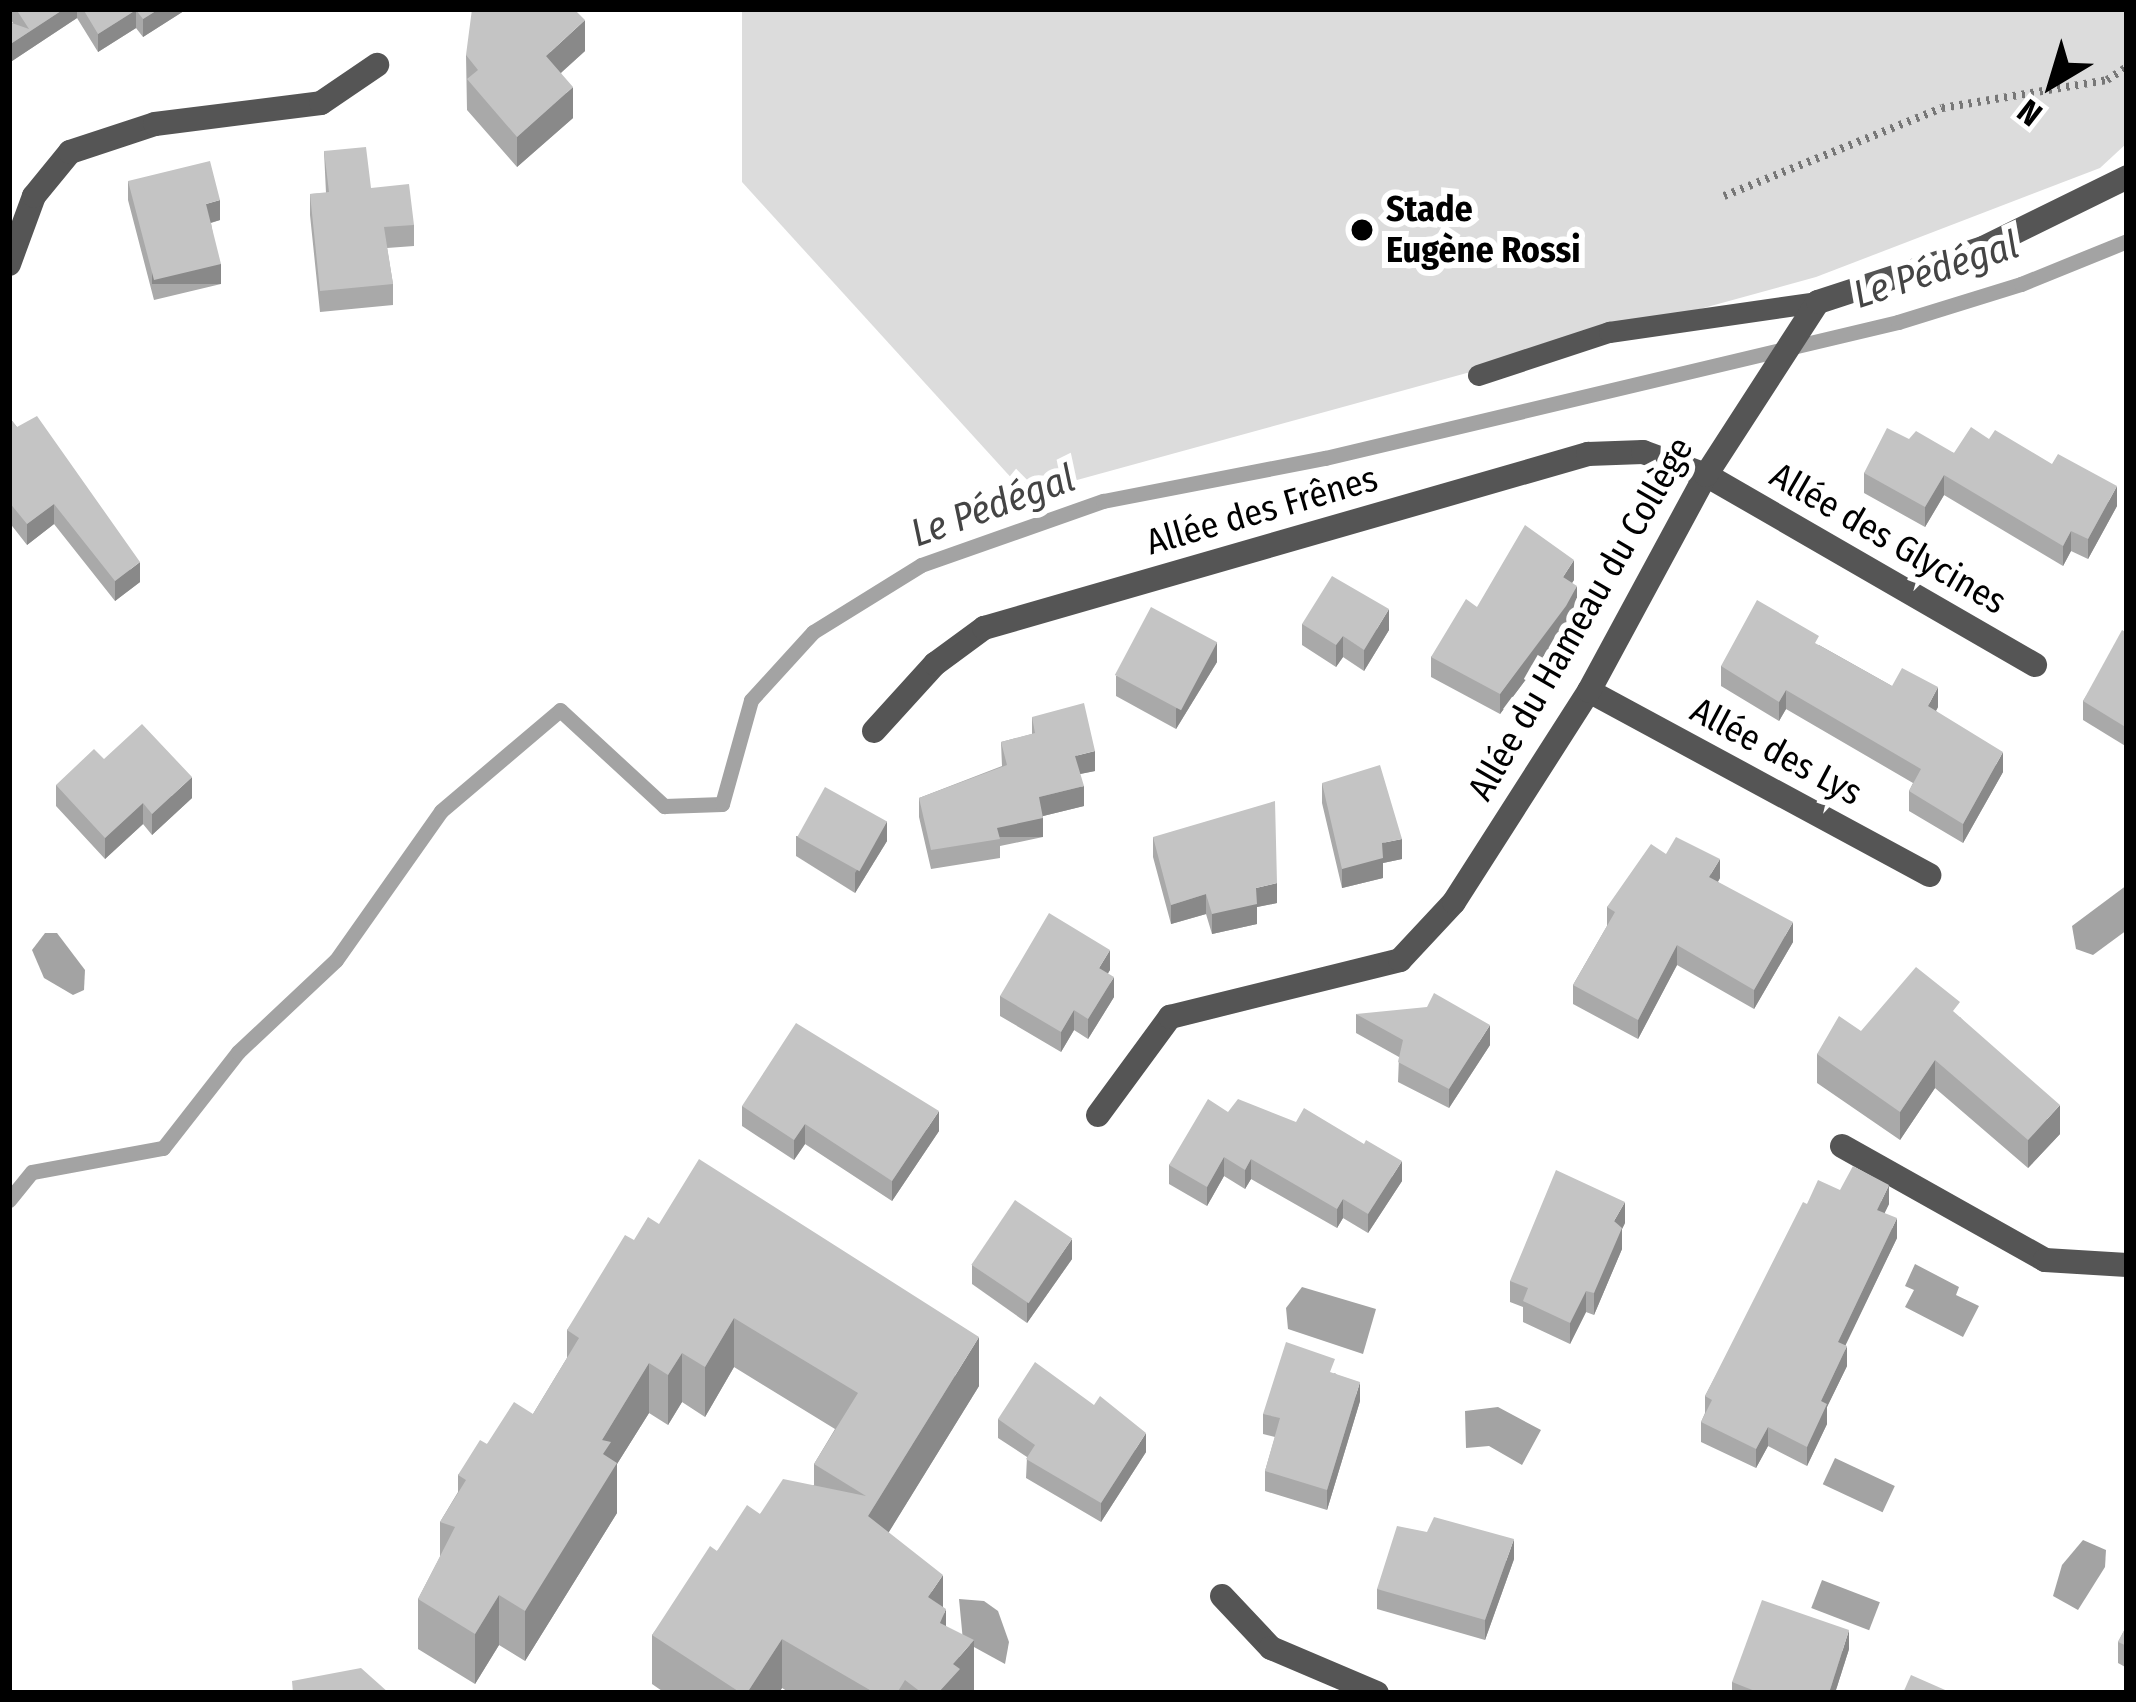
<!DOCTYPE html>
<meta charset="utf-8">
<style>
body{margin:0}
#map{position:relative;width:2136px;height:1702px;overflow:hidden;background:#fff;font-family:"Fira Sans Condensed",sans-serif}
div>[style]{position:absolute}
.green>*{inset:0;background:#dcdcdc}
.water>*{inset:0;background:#a3a3a3;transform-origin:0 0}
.stream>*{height:15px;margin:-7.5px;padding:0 7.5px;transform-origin:7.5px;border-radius:7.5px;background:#a3a3a3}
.path>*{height:8px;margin-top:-4px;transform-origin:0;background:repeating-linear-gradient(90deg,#777 0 3px,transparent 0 9px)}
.lane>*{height:21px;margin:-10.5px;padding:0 10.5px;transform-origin:10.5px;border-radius:10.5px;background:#555}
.street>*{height:24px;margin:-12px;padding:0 12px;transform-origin:12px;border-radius:12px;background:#555}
.wall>*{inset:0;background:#a9a9a9}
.shaded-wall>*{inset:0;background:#898989;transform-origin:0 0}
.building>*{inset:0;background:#c4c4c4;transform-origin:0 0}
.dots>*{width:33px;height:33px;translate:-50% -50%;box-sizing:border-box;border:6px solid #fff;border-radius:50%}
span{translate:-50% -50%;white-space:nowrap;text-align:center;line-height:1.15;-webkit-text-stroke:12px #fff;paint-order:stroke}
.poi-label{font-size:36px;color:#000;font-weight:700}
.left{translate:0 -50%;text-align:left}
.street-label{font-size:36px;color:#000}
.water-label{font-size:39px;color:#444;font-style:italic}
.frame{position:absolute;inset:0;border:12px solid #000;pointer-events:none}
.north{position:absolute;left:1992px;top:24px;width:120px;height:120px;-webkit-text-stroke:9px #fff;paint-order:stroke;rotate:218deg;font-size:33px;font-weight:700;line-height:48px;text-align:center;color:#000}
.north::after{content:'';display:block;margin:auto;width:42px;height:54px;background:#000;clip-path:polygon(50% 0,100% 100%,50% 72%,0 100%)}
</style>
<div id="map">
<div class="green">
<i style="clip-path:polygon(742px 9px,2127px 9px,2127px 143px,2100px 168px,1816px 277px,1026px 494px,742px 182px)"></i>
</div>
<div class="water">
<i style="clip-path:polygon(2127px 885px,2127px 930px,2093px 955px,2076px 949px,2072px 926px)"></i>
<i style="clip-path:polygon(45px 933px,57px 933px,85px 970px,84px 990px,73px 995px,44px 978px,32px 950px)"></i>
<i style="clip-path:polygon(1915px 1264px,1959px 1287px,1956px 1295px,1979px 1306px,1963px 1337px,1905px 1307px,1914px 1290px,1905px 1286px)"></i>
<i style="clip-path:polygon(1302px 1287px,1376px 1309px,1363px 1354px,1288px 1329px,1286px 1308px)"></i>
<i style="clip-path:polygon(1498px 1407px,1541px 1430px,1522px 1465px,1489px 1446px,1466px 1448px,1465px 1411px)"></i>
<i style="left:1835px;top:1458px;width:66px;height:29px;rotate:25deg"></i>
<i style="clip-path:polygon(2083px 1540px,2106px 1550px,2105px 1567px,2078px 1610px,2053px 1596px,2062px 1565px)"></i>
<i style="left:1822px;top:1580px;width:62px;height:30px;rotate:21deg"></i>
<i style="clip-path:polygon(959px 1599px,984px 1601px,998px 1611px,1009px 1642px,1005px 1664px,963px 1641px)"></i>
</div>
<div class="stream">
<i style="left:9px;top:1200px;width:36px;rotate:-51deg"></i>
<i style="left:32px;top:1172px;width:133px;rotate:-10.4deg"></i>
<i style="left:163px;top:1148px;width:122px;rotate:-52deg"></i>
<i style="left:238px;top:1052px;width:134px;rotate:-43.2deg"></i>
<i style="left:336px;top:960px;width:182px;rotate:-54.8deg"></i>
<i style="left:441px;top:811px;width:156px;rotate:-40.3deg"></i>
<i style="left:560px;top:710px;width:142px;rotate:42.7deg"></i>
<i style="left:664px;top:806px;width:58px;rotate:-2deg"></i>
<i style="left:722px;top:804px;width:108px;rotate:-74.4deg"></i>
<i style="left:751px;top:700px;width:92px;rotate:-47.6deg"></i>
<i style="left:813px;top:632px;width:127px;rotate:-31.8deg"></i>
<i style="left:921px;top:565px;width:193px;rotate:-19.4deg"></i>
<i style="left:1103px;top:501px;width:226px;rotate:-11deg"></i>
<i style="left:1325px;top:458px;width:589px;rotate:-13.35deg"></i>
<i style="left:1898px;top:322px;width:129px;rotate:-17.2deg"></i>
<i style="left:2021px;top:284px;width:114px;rotate:-22.1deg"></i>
</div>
<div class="path">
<i style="left:1724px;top:196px;width:235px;rotate:-22deg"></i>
<i style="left:1942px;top:108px;width:167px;rotate:-9.6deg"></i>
<i style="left:2107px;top:80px;width:24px;rotate:-33deg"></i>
</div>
<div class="lane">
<i style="left:1478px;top:375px;width:138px;rotate:-18.2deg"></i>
<i style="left:1609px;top:332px;width:211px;rotate:-8.2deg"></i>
</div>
<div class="street">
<i style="left:9px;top:264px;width:72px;rotate:-69.8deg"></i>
<i style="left:34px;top:196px;width:57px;rotate:-50.7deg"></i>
<i style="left:70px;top:152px;width:89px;rotate:-18.2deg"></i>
<i style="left:155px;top:124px;width:167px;rotate:-7.2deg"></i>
<i style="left:321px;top:103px;width:68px;rotate:-34.2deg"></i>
<i style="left:1589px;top:691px;width:387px;rotate:28.4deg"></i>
<i style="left:874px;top:731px;width:91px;rotate:-47.7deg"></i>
<i style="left:935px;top:664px;width:61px;rotate:-36.3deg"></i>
<i style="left:984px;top:628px;width:629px;rotate:-16.07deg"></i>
<i style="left:1588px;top:454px;width:55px;rotate:-2.1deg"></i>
<i style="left:1643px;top:452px;width:67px;rotate:20.1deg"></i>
<i style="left:1706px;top:475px;width:380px;rotate:30deg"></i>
<i style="left:1098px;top:1115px;width:122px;rotate:-53.7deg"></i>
<i style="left:1170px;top:1017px;width:237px;rotate:-13.9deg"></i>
<i style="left:1400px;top:960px;width:79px;rotate:-47deg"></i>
<i style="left:1454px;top:902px;width:250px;rotate:-57.4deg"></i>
<i style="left:1589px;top:691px;width:246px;rotate:-61.6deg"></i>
<i style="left:1706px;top:475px;width:206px;rotate:-57.1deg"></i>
<i style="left:1818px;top:302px;width:174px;rotate:-18.1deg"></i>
<i style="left:1983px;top:248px;width:161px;rotate:-26.2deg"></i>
<i style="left:1842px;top:1146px;width:233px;rotate:29.3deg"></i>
<i style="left:2045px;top:1260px;width:82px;rotate:3.5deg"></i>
<i style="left:1222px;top:1596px;width:71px;rotate:46.7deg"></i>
<i style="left:1271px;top:1648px;width:115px;rotate:23deg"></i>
</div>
<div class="wall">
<i style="clip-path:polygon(9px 9px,187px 9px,143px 37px,136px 28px,98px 52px,77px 18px,9px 63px,9px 22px,13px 23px,9px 17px)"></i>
<i style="clip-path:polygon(585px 51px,561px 73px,573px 118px,517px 167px,467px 110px,466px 55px)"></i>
<i style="clip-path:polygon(324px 151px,414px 225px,414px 246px,387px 248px,393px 284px,393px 305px,320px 312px,310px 215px,310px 194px,326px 193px)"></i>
<i style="clip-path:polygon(128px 181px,220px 220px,211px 223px,221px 284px,154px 300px,128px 200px)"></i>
<i style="clip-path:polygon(9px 417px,140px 582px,115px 601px,54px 524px,27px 545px,9px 522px)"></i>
<i style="clip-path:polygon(1909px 439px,1954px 453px,1989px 439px,2117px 506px,2088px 559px,2071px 551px,2063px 566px,1944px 495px,1925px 527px,1864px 493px,1864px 473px)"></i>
<i style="clip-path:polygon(1574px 580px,1572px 583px,1577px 606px,1566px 626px,1500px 714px,1431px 677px,1431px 657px,1477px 607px)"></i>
<i style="clip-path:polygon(1302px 624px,1389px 630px,1364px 671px,1343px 657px,1336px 667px,1302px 645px)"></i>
<i style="clip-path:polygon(2127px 633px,2127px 747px,2083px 720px,2083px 701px)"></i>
<i style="clip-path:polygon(1819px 645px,1892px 686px,1938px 707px,1936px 711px,2003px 772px,1963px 843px,1909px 811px,1909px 791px,1913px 783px,1786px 709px,1779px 721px,1721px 686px,1721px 666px)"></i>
<i style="clip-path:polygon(1217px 662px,1176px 729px,1116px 696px,1116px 676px)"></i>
<i style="clip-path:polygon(1032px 717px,1095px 771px,1080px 774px,1084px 806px,1043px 816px,1043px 837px,1000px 846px,1000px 858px,931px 869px,919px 817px,919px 798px,1002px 766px,1001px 742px,1032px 734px)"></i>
<i style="clip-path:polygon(1322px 783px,1402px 859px,1383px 863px,1383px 878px,1342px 888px,1322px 803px)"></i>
<i style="clip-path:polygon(56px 785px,192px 798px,152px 835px,143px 824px,105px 859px,56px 806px)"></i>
<i style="clip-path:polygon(796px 836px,887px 841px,855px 893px,796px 856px)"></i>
<i style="clip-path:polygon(1153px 837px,1277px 903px,1257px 907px,1257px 924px,1212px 934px,1206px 914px,1171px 924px,1153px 857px)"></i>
<i style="clip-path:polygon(1666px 854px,1720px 878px,1718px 882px,1793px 942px,1754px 1009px,1677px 965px,1638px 1039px,1573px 1004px,1573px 985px,1607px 926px,1607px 907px)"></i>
<i style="clip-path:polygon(1110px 970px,1108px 973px,1114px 997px,1088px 1039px,1074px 1030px,1061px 1052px,1000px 1016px,1000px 996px)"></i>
<i style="clip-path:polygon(1356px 1014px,1490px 1045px,1449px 1108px,1398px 1082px,1399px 1057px,1356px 1033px)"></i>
<i style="clip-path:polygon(1960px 1017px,2060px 1134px,2028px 1168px,1935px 1088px,1900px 1140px,1817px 1083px,1817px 1054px,1861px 1031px)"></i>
<i style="clip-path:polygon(742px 1106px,939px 1131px,892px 1201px,805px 1144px,794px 1160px,742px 1126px)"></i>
<i style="clip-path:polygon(1228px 1112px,1402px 1181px,1368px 1233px,1343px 1218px,1337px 1228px,1251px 1179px,1245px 1189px,1224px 1176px,1207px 1206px,1169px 1184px,1169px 1165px)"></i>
<i style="clip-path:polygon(1840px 1190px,1889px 1204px,1884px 1213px,1897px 1238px,1845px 1345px,1847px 1366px,1827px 1407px,1827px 1424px,1807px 1466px,1768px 1446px,1756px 1468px,1701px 1442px,1701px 1422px,1705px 1413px,1705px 1396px,1807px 1204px)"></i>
<i style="clip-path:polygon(1625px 1223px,1622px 1229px,1622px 1249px,1594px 1315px,1586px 1312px,1570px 1344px,1523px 1322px,1523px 1307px,1510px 1302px,1510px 1281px)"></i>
<i style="clip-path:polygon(634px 1240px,979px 1386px,888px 1533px,943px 1607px,946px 1626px,974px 1690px,971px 1693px,790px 1693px,782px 1688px,779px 1693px,665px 1693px,652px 1684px,652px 1635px,717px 1551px,760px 1514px,814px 1485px,814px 1464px,835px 1429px,734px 1367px,705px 1417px,682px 1402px,668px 1425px,649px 1413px,617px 1464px,617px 1513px,525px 1661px,499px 1645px,475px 1684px,418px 1649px,418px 1599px,440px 1557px,440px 1522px,458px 1492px,458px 1475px,487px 1444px,533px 1414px,567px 1358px,567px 1330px)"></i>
<i style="clip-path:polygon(1072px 1259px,1027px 1323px,972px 1284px,972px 1265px)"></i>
<i style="clip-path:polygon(1335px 1373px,1360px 1401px,1327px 1510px,1265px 1491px,1265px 1471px,1275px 1437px,1263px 1434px,1263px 1414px)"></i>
<i style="clip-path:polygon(998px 1419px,1146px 1452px,1101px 1522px,1026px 1478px,1027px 1457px,998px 1438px)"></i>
<i style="clip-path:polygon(1514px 1559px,1485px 1640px,1377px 1609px,1377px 1589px)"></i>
<i style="clip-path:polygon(2127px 1625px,2127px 1668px,2118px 1663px,2118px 1642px)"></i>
<i style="clip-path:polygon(1849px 1649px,1835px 1693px,1732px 1693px,1732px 1682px)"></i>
</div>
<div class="shaded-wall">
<i style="clip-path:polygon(64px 9px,77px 9px,77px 18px,9px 63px,9px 45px)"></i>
<i style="clip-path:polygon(159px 9px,187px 9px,143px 37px,143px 19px)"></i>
<i style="clip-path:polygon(136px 10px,136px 28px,98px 52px,98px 34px)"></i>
<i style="clip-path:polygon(585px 20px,585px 51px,546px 86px,546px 56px)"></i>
<i style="clip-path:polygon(573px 87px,573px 118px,517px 167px,517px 137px)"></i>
<i style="clip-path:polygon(220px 200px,220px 220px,206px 224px,206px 204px)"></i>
<i style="left:221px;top:264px;width:20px;height:69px;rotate:90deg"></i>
<i style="clip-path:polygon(1944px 475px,1944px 495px,1925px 527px,1925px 507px)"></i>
<i style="clip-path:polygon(2117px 486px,2117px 506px,2088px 559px,2088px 539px)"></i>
<i style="clip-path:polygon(54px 504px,54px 524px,27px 545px,27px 524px)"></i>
<i style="clip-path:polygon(2071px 531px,2071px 551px,2063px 566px,2063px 546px)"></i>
<i style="clip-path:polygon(1574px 560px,1574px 580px,1563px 596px,1563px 577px)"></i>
<i style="clip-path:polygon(140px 562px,140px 582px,115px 601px,115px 581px)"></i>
<i style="clip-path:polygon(1577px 586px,1577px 606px,1566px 626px,1500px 714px,1500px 694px)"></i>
<i style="clip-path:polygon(1389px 609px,1389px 630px,1364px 671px,1364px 650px)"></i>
<i style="clip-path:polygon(1343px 636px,1343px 657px,1336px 667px,1336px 645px)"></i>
<i style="clip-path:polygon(1217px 642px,1217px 662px,1176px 729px,1176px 709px)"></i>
<i style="clip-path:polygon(1938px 687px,1938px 707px,1928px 725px,1928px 706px)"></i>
<i style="clip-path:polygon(1786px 690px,1786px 709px,1779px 721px,1779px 702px)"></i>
<i style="clip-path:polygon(1095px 751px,1095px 771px,1075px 775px,1075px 756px)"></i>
<i style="clip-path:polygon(2003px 752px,2003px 772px,1963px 843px,1963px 824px)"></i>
<i style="clip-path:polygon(192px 777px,192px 798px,152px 835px,152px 814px)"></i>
<i style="clip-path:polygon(1084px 786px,1084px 806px,1039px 817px,1039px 797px)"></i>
<i style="clip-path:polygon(143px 803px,143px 824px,105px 859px,105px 838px)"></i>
<i style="left:1043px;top:818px;width:19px;height:47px;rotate:90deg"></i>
<i style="clip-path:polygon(887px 821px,887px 841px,855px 893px,855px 873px)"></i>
<i style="clip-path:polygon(1402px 839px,1402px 859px,1383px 863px,1383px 878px,1342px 888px,1342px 869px,1382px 843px)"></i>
<i style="clip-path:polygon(1720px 859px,1720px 878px,1709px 896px,1709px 877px)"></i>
<i style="clip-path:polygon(1277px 883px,1277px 903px,1257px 907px,1257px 924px,1212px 934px,1212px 914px,1256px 888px)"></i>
<i style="clip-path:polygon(1206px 894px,1206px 914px,1171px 924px,1171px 905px)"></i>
<i style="clip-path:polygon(1793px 922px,1793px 942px,1754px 1009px,1754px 990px)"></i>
<i style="clip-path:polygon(1677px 945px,1677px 965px,1638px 1039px,1638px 1020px)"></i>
<i style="clip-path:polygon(1110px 950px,1110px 970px,1099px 988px,1099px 968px)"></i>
<i style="clip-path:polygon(1114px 977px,1114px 997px,1088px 1039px,1088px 1019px)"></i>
<i style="clip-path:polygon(1074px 1010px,1074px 1030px,1061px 1052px,1061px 1032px)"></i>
<i style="clip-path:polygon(1490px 1025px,1490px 1045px,1449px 1108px,1449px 1089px)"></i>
<i style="clip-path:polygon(1935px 1060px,1935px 1088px,1900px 1140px,1900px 1112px)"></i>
<i style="clip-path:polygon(2060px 1105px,2060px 1134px,2028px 1168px,2028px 1140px)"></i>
<i style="clip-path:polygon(939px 1111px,939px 1131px,892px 1201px,892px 1181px)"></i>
<i style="clip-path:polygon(805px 1124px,805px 1144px,794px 1160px,794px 1140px)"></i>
<i style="clip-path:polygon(1224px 1157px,1224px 1176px,1207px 1206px,1207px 1187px)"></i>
<i style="clip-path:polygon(1251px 1159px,1251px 1179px,1245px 1189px,1245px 1170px)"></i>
<i style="clip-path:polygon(1402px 1161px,1402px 1181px,1368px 1233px,1368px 1214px)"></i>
<i style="clip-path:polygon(1889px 1185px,1889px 1204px,1877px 1229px,1877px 1210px)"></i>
<i style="clip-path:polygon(1343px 1199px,1343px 1218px,1337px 1228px,1337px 1209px)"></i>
<i style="clip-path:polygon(1625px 1202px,1625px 1223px,1622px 1229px,1622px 1249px,1594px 1315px,1594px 1293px,1614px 1221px)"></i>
<i style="clip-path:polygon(1897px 1218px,1897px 1238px,1838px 1361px,1838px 1342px)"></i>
<i style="clip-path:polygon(1072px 1239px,1072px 1259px,1027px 1323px,1027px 1303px)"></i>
<i style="clip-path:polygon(1586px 1291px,1586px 1312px,1570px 1344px,1570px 1323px)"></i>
<i style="clip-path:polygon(734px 1318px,734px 1367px,705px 1417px,705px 1367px)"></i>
<i style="clip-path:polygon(979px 1337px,979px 1386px,868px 1566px,868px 1516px)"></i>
<i style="clip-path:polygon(1847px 1346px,1847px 1366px,1827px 1407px,1827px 1424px,1807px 1466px,1807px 1447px,1821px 1401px)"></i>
<i style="clip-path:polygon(682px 1353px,682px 1402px,668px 1425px,668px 1375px)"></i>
<i style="clip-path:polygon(649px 1363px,649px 1413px,617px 1464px,617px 1513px,525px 1661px,525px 1611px,602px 1440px)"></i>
<i style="clip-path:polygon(1360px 1382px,1360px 1401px,1327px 1510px,1327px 1490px)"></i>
<i style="clip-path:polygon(1768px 1427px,1768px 1446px,1756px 1468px,1756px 1449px)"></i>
<i style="clip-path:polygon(1146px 1433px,1146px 1452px,1101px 1522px,1101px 1503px)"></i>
<i style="clip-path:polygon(1514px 1539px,1514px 1559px,1485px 1640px,1485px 1620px)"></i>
<i style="clip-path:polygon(943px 1575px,943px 1616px,946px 1609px,946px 1659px,928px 1597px)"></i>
<i style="clip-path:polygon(499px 1595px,499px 1645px,475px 1684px,475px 1634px)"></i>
<i style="clip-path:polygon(1849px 1630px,1849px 1649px,1835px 1693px,1829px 1693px)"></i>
<i style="clip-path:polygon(782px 1639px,782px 1688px,779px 1693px,747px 1693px)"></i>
<i style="clip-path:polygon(974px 1640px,974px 1690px,971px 1693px,938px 1693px,953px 1664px)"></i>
</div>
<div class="building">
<i style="clip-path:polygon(16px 9px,64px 9px,9px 45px,9px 22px,29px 29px)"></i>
<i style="clip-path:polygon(83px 9px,159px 9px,143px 19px,136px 10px,98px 34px)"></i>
<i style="clip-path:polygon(472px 9px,574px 9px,585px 20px,546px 56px,573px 87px,517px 137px,467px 79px,478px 70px,466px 55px)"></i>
<i style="clip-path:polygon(366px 147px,371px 188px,409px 184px,414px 225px,384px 227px,393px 284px,320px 291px,310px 194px,329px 192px,324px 151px)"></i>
<i style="clip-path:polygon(210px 161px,220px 200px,206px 204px,221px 264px,154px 280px,128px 181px)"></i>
<i style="clip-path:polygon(37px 416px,140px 562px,115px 581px,54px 504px,27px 524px,9px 502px,9px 417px,17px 427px)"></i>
<i style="clip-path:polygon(1971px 427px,1989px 439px,1995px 430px,2052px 464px,2058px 454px,2117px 486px,2088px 539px,2071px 531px,2063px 546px,1944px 475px,1925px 507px,1864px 473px,1887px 428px,1909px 439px,1916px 431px,1954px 453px)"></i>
<i style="clip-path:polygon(1525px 525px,1574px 560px,1563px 577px,1577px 586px,1566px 606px,1500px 694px,1431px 657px,1466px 599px,1477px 607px)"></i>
<i style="clip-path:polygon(1332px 576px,1389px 609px,1364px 650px,1343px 636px,1336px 645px,1302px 624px)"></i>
<i style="clip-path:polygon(1757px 600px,1819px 636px,1815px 643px,1892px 686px,1902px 668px,1938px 687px,1928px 706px,2003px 752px,1963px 824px,1909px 791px,1921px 769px,1786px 690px,1779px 702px,1721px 666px)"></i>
<i style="left:1151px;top:607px;width:75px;height:77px;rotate:28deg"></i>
<i style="clip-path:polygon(2122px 630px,2127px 633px,2127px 728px,2083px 701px)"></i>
<i style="clip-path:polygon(1084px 703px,1095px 751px,1075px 756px,1084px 786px,1039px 797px,1043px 818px,997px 828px,1000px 839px,931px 850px,919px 798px,1007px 765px,1001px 742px,1035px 733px,1032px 717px)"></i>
<i style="clip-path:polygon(142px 724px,192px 777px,152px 814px,143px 803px,105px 838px,56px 785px,94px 749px,104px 759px)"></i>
<i style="clip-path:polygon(1380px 765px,1402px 839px,1382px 843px,1383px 858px,1342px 869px,1322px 783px)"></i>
<i style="left:825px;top:787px;width:71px;height:57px;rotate:29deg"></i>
<i style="clip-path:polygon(1275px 801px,1277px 883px,1256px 888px,1257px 904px,1212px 914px,1206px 894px,1171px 905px,1153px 837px)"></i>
<i style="clip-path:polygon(1676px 837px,1720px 859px,1709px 877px,1793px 922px,1754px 990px,1677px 945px,1638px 1020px,1573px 985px,1615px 912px,1607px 907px,1651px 844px,1666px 854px)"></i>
<i style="clip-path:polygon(1049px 913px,1110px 950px,1099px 968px,1114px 977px,1088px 1019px,1074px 1010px,1061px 1032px,1000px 996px)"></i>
<i style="clip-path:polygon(1916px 967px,1960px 1002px,1953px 1011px,2060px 1105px,2028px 1140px,1935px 1060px,1900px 1112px,1817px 1054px,1839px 1016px,1861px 1031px)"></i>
<i style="clip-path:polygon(1434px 993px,1490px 1025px,1449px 1089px,1398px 1062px,1403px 1040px,1356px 1014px,1427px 1007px)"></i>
<i style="clip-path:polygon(796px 1023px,939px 1111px,892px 1181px,805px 1124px,794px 1140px,742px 1106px)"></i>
<i style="clip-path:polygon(1208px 1099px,1228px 1112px,1238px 1099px,1296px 1122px,1304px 1108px,1364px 1144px,1366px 1140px,1402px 1161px,1368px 1214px,1343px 1199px,1337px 1209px,1251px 1159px,1245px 1170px,1224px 1157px,1207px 1187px,1169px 1165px)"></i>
<i style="clip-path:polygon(699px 1159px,979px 1337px,868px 1516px,943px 1575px,928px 1597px,946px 1609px,940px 1623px,974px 1640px,953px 1664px,960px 1669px,938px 1693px,922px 1693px,905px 1680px,897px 1693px,875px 1693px,782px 1639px,747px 1693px,741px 1693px,652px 1635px,710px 1546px,717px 1551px,747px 1505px,760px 1514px,783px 1479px,866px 1496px,814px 1464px,858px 1393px,734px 1318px,705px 1367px,682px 1353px,668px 1375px,649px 1363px,602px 1440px,611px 1442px,603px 1454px,617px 1463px,525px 1611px,499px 1595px,475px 1634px,418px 1599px,455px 1527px,440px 1522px,466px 1480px,458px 1475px,480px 1440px,487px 1444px,514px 1402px,533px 1414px,579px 1338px,567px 1330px,625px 1235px,634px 1240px,648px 1217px,659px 1224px)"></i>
<i style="clip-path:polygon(1853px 1166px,1889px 1185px,1877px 1210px,1897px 1218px,1838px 1342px,1847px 1346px,1821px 1401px,1827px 1404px,1807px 1447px,1768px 1427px,1756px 1449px,1701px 1422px,1712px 1400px,1705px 1396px,1803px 1202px,1807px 1204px,1818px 1180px,1840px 1190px)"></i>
<i style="clip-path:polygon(1556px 1170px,1625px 1202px,1614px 1221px,1622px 1228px,1594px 1293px,1586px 1291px,1570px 1323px,1523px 1301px,1528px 1288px,1510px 1281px)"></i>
<i style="left:1015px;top:1200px;width:69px;height:78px;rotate:34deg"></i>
<i style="clip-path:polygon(1286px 1342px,1335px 1359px,1330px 1372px,1360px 1382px,1327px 1490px,1265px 1471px,1280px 1418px,1263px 1414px)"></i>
<i style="clip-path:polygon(1035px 1362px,1094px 1405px,1100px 1396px,1146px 1433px,1101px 1503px,1026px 1459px,1035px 1445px,998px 1419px)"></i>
<i style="clip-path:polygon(1434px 1517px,1514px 1539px,1485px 1620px,1377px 1589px,1397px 1526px,1427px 1532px)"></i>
<i style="clip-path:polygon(1762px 1600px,1849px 1630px,1829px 1693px,1760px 1693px,1732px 1682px)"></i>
<i style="clip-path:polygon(2127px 1625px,2127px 1646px,2118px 1642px)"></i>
<i style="clip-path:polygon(361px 1668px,389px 1693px,293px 1693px,292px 1681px)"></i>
<i style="clip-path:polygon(1911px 1675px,1952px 1693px,1903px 1693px)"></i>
</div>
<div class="dots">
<i style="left:1362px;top:230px;background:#000"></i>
</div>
<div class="poi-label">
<span class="left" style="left:1386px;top:230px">Stade<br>Eugène Rossi</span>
</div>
<div class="street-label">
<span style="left:1262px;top:511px;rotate:-16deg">Allée des Frênes</span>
<span style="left:1888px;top:539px;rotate:30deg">Allée des Glycines</span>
<span style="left:1581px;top:619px;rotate:-60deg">Allée du Hameau du Collège</span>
<span style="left:1776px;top:752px;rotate:28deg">Allée des Lys</span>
</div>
<div class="water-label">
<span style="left:1936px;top:270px;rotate:-18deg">Le Pédégal</span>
<span style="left:993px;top:506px;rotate:-20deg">Le Pédégal</span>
</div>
<div class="frame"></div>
<div class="north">N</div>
</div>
